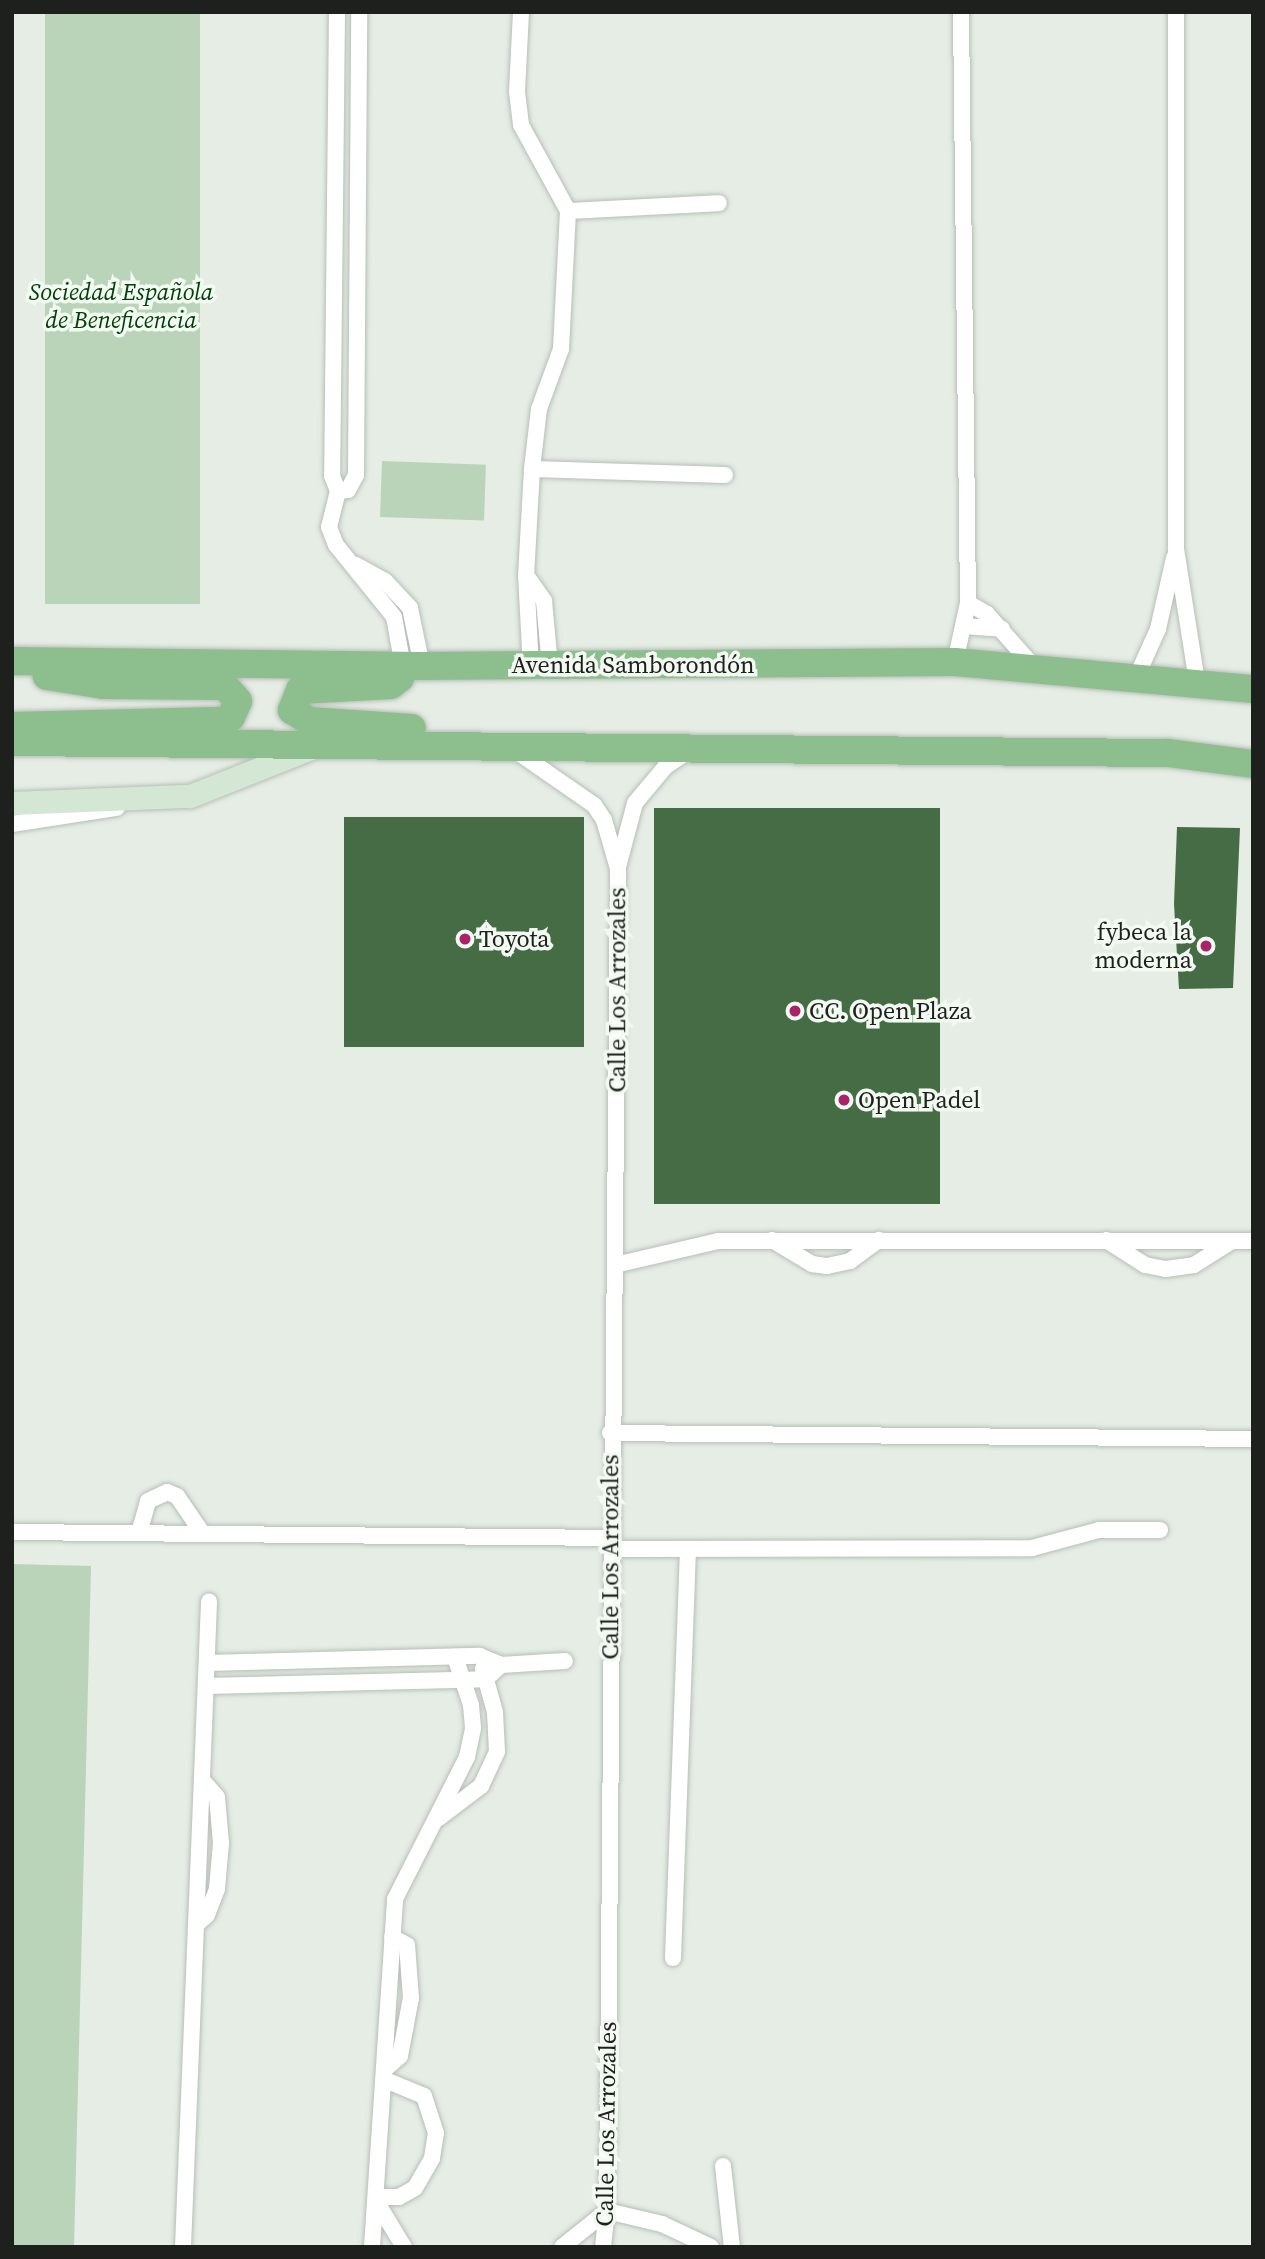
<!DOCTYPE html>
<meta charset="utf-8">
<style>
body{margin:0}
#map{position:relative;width:1265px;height:2259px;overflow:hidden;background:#e5ede5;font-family:"Source Serif 4",serif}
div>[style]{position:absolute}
.green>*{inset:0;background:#b9d4b8;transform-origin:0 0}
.building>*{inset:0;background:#466c46;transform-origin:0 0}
.roads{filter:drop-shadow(0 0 2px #b7beb7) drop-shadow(0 0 2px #b7beb7)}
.minor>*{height:16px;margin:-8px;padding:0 8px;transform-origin:8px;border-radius:8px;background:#fff}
.secondary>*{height:23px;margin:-11.5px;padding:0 11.5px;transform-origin:11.5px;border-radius:11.5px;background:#d4e7d4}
.trunk>*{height:28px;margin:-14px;padding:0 14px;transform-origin:14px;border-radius:14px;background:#8cbe8e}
.dots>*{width:19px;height:19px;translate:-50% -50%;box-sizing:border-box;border:4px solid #f3faf2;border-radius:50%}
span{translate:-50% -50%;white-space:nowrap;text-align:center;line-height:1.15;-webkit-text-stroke:7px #f3faf2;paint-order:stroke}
.park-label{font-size:24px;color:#003f09;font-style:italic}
.street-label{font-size:24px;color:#1e201e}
.poi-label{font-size:24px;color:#1e201e}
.right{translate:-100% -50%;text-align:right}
.left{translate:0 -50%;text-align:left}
.frame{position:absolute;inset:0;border:14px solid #1e201e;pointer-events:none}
</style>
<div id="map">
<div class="green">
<i style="left:45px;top:12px;width:155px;height:592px"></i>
<i style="left:382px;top:461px;width:104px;height:56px;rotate:2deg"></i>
<i style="clip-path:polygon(12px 1564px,91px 1566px,74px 2247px,12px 2247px)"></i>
</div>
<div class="building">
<i style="left:940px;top:808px;width:396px;height:286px;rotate:90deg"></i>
<i style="left:584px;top:817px;width:230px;height:240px;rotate:90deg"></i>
<i style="clip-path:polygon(1177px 827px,1240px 828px,1233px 988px,1179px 989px,1174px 904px)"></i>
</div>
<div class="roads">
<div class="minor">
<i style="left:337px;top:12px;width:464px;rotate:90.6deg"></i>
<i style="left:332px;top:476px;width:16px;rotate:68deg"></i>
<i style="left:338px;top:491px;width:37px;rotate:104deg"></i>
<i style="left:329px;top:527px;width:19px;rotate:69deg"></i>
<i style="left:336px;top:545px;width:92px;rotate:51.1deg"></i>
<i style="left:394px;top:617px;width:50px;rotate:79.6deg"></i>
<i style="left:521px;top:12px;width:80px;rotate:92.9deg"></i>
<i style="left:517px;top:92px;width:33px;rotate:83deg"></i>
<i style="left:521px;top:125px;width:98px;rotate:61.3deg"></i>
<i style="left:568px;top:211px;width:138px;rotate:92.9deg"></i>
<i style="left:561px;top:349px;width:64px;rotate:110.1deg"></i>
<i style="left:539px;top:409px;width:60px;rotate:96.7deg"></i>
<i style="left:532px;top:469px;width:106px;rotate:93.2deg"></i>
<i style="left:526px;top:575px;width:91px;rotate:86.9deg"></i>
<i style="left:1176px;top:12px;width:537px;rotate:90deg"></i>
<i style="left:1176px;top:549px;width:135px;rotate:81deg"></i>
<i style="left:568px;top:211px;width:151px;rotate:-3deg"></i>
<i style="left:532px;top:469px;width:193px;rotate:1.8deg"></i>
<i style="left:338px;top:491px;width:10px;rotate:-6deg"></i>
<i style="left:348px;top:490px;width:17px;rotate:-62deg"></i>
<i style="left:356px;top:475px;width:463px;rotate:-89.6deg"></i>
<i style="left:356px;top:565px;width:33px;rotate:29deg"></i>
<i style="left:385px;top:581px;width:37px;rotate:47deg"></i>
<i style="left:410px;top:608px;width:59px;rotate:78.3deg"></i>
<i style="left:526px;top:575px;width:32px;rotate:55deg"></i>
<i style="left:544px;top:601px;width:65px;rotate:84.7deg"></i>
<i style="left:968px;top:603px;width:22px;rotate:30deg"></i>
<i style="left:987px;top:614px;width:71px;rotate:48.4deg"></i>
<i style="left:963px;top:626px;width:39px;rotate:4deg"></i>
<i style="left:955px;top:662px;width:60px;rotate:-77.6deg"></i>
<i style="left:968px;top:603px;width:591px;rotate:-90.68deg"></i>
<i style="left:1136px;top:678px;width:54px;rotate:-65.8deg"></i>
<i style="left:1158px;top:629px;width:73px;rotate:-77.3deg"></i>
<i style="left:516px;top:751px;width:95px;rotate:34.7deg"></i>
<i style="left:594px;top:805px;width:18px;rotate:56deg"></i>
<i style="left:604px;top:820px;width:47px;rotate:73.9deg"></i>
<i style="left:12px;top:824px;width:106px;rotate:-8.7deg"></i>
<i style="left:772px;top:1240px;width:47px;rotate:31deg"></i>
<i style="left:812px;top:1264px;width:15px;rotate:8deg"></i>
<i style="left:827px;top:1266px;width:24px;rotate:-12deg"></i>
<i style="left:850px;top:1261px;width:36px;rotate:-36deg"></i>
<i style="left:1106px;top:1240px;width:46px;rotate:32.7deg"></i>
<i style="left:1145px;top:1265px;width:21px;rotate:11deg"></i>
<i style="left:1166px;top:1269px;width:28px;rotate:-8deg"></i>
<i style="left:1194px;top:1265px;width:45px;rotate:-32.3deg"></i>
<i style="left:615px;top:1265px;width:106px;rotate:-13.1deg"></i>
<i style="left:718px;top:1241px;width:535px"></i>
<i style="left:610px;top:1433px;width:643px;rotate:0.53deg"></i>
<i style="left:12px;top:1532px;width:599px;rotate:0.57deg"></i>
<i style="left:139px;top:1533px;width:33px;rotate:-74deg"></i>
<i style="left:148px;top:1501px;width:21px;rotate:-25deg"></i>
<i style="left:167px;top:1492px;width:11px;rotate:22deg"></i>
<i style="left:177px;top:1496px;width:46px;rotate:55.6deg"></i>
<i style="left:611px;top:1549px;width:421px;rotate:-0.1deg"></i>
<i style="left:1032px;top:1548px;width:69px;rotate:-15deg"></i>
<i style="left:1099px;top:1530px;width:61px"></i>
<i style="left:207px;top:1663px;width:273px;rotate:-1.5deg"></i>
<i style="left:480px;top:1656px;width:23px;rotate:23deg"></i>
<i style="left:501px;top:1665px;width:64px;rotate:-3.6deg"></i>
<i style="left:206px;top:1686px;width:280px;rotate:-1.4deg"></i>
<i style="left:486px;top:1679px;width:21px;rotate:-43deg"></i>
<i style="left:439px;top:1818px;width:53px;rotate:-37.3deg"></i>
<i style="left:481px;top:1786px;width:38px;rotate:-65deg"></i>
<i style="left:497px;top:1751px;width:39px;rotate:-93deg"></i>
<i style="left:495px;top:1712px;width:45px;rotate:-105.6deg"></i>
<i style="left:197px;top:1924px;width:13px;rotate:-42deg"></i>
<i style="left:207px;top:1915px;width:28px;rotate:-69deg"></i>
<i style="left:217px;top:1889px;width:46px;rotate:-85deg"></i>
<i style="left:221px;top:1843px;width:46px;rotate:-95deg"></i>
<i style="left:217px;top:1797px;width:23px;rotate:-131deg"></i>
<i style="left:673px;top:1958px;width:408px;rotate:-87.9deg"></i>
<i style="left:384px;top:2070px;width:21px;rotate:-41deg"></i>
<i style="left:400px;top:2056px;width:59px;rotate:-79.3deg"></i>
<i style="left:411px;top:1998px;width:53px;rotate:-94.3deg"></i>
<i style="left:407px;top:1945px;width:17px;rotate:-152deg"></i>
<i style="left:723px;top:2166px;width:81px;rotate:83.7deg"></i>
<i style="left:376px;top:2197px;width:23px"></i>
<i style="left:399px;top:2197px;width:18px;rotate:-29deg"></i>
<i style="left:415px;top:2188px;width:34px;rotate:-60deg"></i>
<i style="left:432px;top:2158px;width:25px;rotate:-81deg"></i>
<i style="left:436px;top:2133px;width:39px;rotate:-108deg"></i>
<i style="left:424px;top:2096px;width:44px;rotate:-157.5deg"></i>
<i style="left:376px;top:2201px;width:54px;rotate:58.7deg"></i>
<i style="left:183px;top:2247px;width:646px;rotate:-87.69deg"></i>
<i style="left:372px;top:2247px;width:349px;rotate:-86.2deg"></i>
<i style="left:395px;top:1899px;width:159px;rotate:-63.1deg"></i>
<i style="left:467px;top:1757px;width:30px;rotate:-78deg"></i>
<i style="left:473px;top:1728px;width:23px;rotate:-95deg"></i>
<i style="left:471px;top:1705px;width:51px;rotate:-108.4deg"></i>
<i style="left:562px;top:2247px;width:58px;rotate:-38.7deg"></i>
<i style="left:607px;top:2211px;width:57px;rotate:13.3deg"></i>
<i style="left:662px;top:2224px;width:54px;rotate:25.1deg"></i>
<i style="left:603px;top:2247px;width:36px;rotate:-84deg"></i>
<i style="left:607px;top:2211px;width:1344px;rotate:-89.53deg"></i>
<i style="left:618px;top:867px;width:66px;rotate:-75.1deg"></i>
<i style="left:635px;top:803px;width:48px;rotate:-50deg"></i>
<i style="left:666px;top:766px;width:29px;rotate:-34deg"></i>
</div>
<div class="secondary">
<i style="left:12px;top:803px;width:178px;rotate:-2.3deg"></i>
<i style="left:190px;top:796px;width:130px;rotate:-21.6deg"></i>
</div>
<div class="trunk">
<i style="left:12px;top:661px;width:410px;rotate:0.7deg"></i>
<i style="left:422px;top:666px;width:533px;rotate:-0.43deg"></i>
<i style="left:955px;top:662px;width:299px;rotate:5.2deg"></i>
<i style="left:403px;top:666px;width:12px;rotate:104deg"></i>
<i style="left:400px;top:678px;width:11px;rotate:142deg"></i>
<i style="left:391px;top:685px;width:91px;rotate:176.9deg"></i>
<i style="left:300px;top:690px;width:22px;rotate:112deg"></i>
<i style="left:292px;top:710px;width:20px;rotate:33deg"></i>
<i style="left:309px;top:721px;width:103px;rotate:3.9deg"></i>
<i style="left:12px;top:726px;width:212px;rotate:-1.4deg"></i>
<i style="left:224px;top:721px;width:8px;rotate:-30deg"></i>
<i style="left:231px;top:717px;width:17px;rotate:-66deg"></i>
<i style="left:238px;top:701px;width:20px;rotate:-131deg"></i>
<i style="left:225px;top:686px;width:122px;rotate:-179.5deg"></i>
<i style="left:103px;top:685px;width:57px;rotate:-170.9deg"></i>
<i style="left:12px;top:742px;width:1156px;rotate:0.55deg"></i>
<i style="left:1168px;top:753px;width:86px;rotate:7.4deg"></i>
</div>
</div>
<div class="dots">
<i style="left:465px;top:939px;background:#aa2268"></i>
<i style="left:1206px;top:946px;background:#aa2268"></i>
<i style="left:795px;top:1011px;background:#aa2268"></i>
<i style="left:844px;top:1100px;background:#aa2268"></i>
</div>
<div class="park-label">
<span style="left:121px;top:306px">Sociedad Española<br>de Beneficencia</span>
</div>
<div class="street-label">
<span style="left:633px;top:665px">Avenida Samborondón</span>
<span style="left:617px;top:990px;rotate:-90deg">Calle Los Arrozales</span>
<span style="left:610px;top:1557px;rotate:-90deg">Calle Los Arrozales</span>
<span style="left:606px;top:2124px;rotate:-89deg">Calle Los Arrozales</span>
</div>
<div class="poi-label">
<span class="right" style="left:1192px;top:946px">fybeca la<br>moderna</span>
<span class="left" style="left:479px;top:939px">Toyota</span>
<span class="left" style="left:809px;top:1011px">CC. Open Plaza</span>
<span class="left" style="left:858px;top:1100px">Open Padel</span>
</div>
<div class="frame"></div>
</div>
